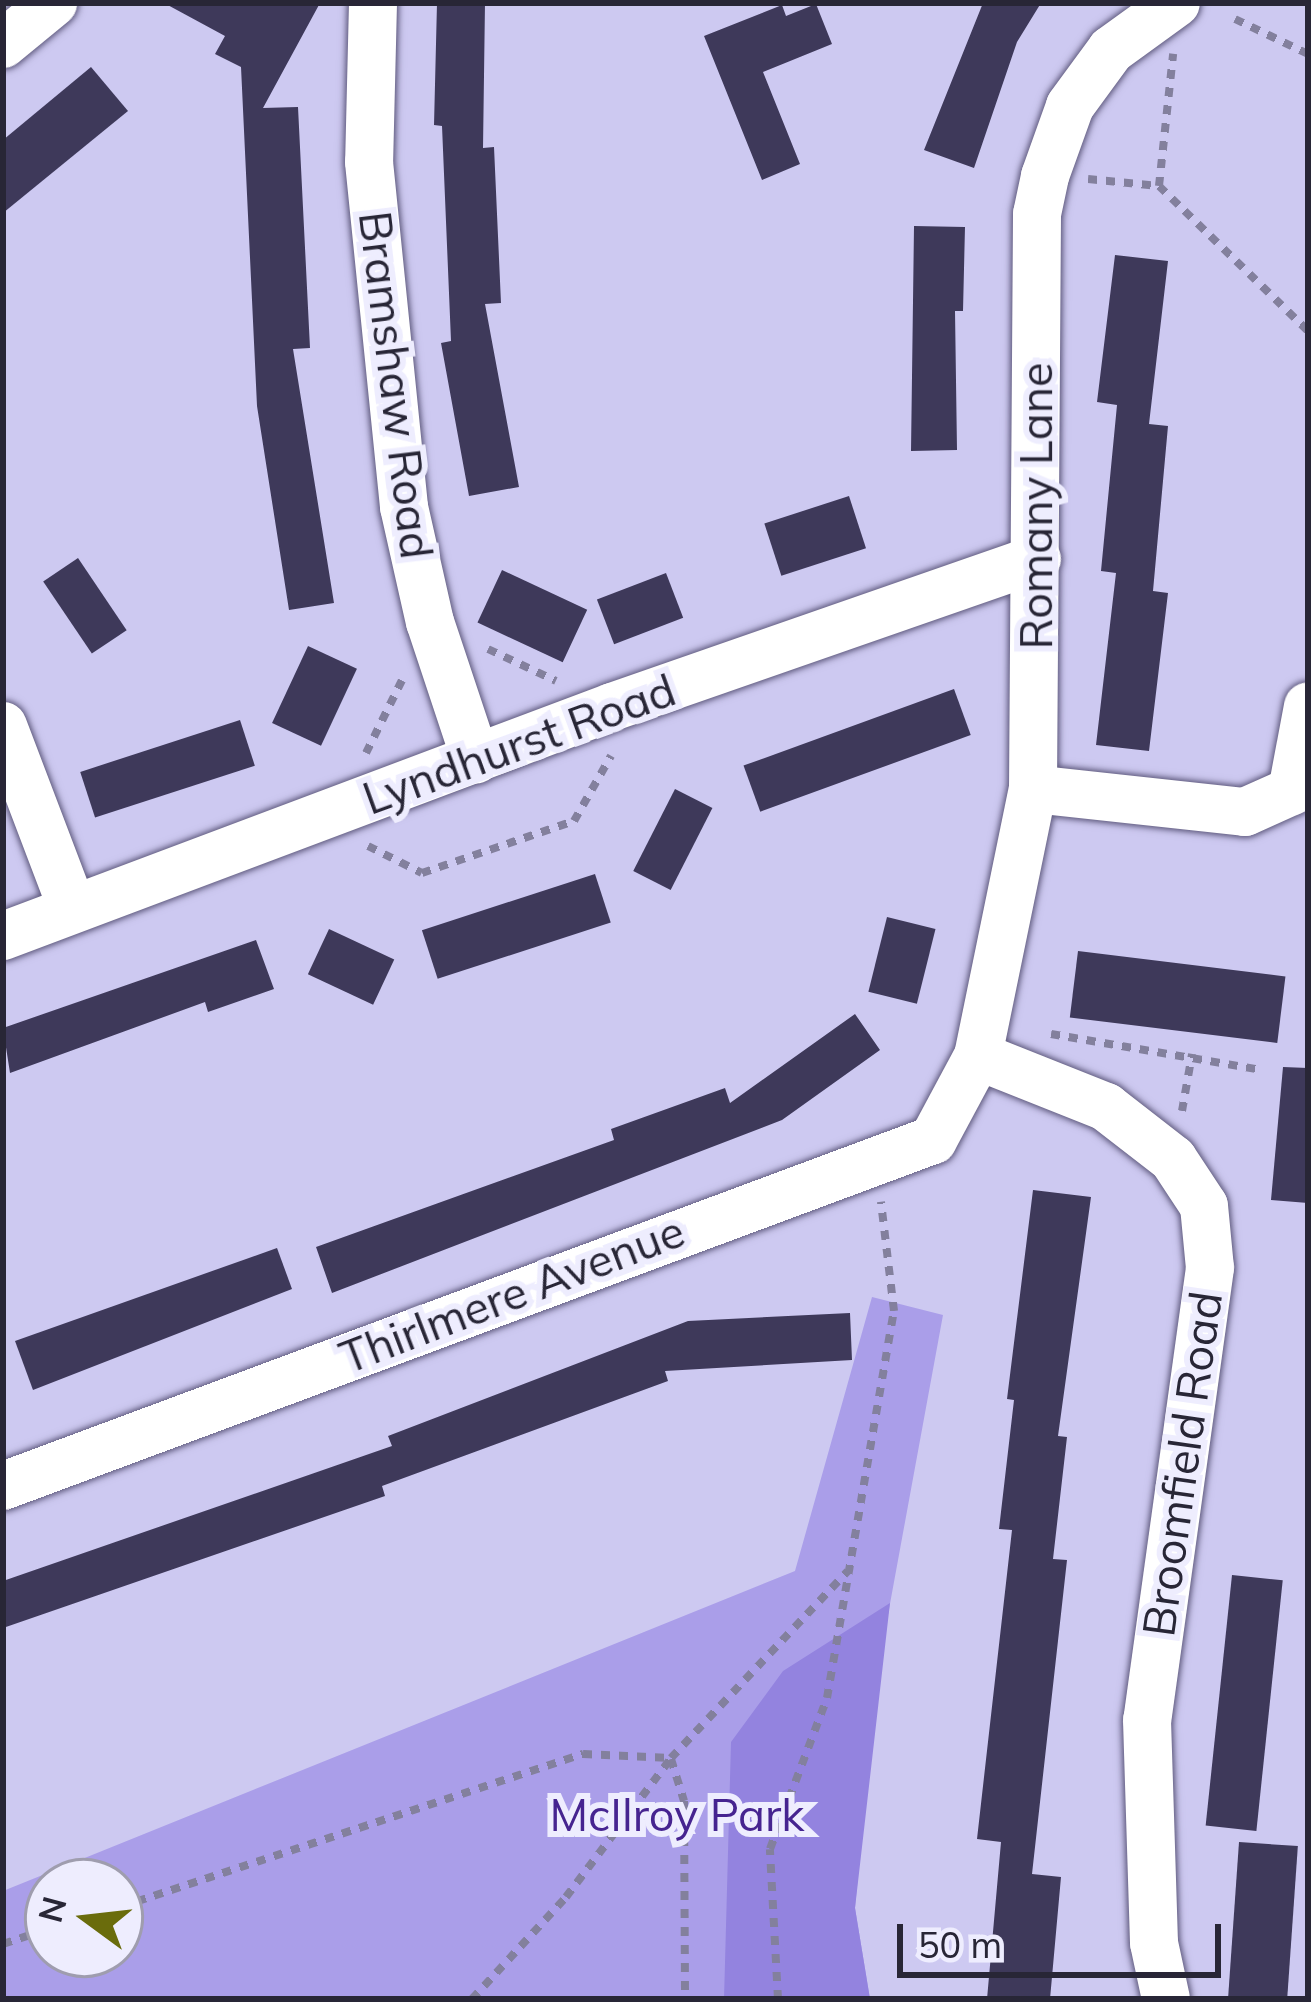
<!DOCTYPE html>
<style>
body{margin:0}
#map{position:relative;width:1311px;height:2002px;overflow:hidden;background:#cdc9f1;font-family:Mulish,sans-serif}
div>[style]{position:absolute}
.green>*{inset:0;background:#aa9ee9}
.forest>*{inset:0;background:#9383df}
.building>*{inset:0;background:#3e395a;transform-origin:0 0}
.path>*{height:8px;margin-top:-4px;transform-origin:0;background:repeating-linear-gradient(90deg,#83809d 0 9px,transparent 0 18px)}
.roads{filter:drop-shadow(0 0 3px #605b7f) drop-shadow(0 0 3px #605b7f)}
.minor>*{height:48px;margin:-24px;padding:0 24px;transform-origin:24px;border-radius:24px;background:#fff}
span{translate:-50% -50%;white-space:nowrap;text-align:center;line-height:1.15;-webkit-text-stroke:12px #eeedfe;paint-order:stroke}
.street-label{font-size:45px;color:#282636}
.park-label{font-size:45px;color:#462490}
.frame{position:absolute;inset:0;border:6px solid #282636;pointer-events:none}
.north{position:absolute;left:24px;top:1858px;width:120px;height:120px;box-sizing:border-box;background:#eeedfe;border:3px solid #9f9dae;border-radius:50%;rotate:285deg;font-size:33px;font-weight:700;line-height:48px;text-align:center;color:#282636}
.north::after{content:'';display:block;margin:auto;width:42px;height:54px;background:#6a6c0c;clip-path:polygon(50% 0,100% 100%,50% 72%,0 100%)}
.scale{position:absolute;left:897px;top:1924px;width:324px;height:54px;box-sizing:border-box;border:6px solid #282636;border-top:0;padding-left:15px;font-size:36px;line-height:42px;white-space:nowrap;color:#282636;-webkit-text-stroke:9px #eeedfe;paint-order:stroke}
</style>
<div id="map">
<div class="green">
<i style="clip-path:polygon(evenodd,872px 1297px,943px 1315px,876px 1680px,855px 1908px,870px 1999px,3px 1999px,3px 1891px,795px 1571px,872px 1297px,48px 1882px,120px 1882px,120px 1954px,48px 1954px,48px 1882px)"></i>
</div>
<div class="forest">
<i style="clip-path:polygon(890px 1603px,855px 1908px,870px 1999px,724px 1999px,731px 1742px,783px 1671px)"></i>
</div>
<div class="building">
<i style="clip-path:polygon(164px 3px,320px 3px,263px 108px,298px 107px,310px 348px,293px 349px,334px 603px,289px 610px,257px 406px,241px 67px,215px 54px,225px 36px)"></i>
<i style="clip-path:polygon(437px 3px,485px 3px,483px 148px,494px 147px,501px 303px,485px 304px,519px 487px,469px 496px,441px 343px,451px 341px,442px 126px,434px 125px)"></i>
<i style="clip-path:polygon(983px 3px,1041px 3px,1017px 42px,974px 168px,924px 150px)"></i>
<i style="clip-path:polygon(816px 4px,832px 44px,763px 72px,800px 164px,762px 180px,704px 36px,782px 5px,786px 16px)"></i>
<i style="clip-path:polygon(91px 67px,128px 111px,3px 213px,3px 140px)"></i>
<i style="clip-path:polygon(914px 226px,965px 227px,963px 311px,955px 311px,957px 450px,911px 451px)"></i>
<i style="clip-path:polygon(1115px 255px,1168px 261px,1149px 424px,1168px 426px,1153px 591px,1168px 593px,1149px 751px,1096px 745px,1116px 573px,1101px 571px,1117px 405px,1097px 402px)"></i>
<i style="left:849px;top:496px;width:55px;height:89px;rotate:72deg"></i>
<i style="left:78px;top:558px;width:87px;height:42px;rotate:56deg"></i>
<i style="left:502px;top:570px;width:94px;height:58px;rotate:25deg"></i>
<i style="left:666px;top:573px;width:48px;height:74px;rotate:69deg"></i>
<i style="left:308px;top:646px;width:54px;height:85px;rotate:25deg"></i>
<i style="left:954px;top:689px;width:49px;height:224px;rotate:70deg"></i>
<i style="left:240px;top:720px;width:48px;height:168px;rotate:72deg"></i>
<i style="left:675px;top:789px;width:42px;height:92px;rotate:27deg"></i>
<i style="left:595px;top:874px;width:51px;height:182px;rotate:72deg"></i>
<i style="left:887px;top:917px;width:50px;height:77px;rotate:14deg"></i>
<i style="left:329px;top:929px;width:72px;height:50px;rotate:25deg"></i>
<i style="clip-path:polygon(256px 940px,274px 989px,208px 1012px,205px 1002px,10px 1073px,3px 1028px)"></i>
<i style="left:1078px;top:951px;width:209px;height:67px;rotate:7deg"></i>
<i style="clip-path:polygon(855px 1014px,880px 1050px,782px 1120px,332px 1293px,316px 1247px,614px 1140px,611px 1129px,725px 1088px,730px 1103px)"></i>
<i style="clip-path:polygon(1283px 1067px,1308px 1068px,1308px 1203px,1271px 1200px)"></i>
<i style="clip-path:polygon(1033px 1190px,1091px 1197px,1058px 1436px,1067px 1437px,1053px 1559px,1067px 1560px,1032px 1874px,1061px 1877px,1050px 1999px,987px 1999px,1001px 1842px,977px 1839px,1012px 1530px,999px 1529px,1014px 1400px,1007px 1399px)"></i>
<i style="clip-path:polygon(277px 1248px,292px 1289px,33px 1390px,15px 1341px)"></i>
<i style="clip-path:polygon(850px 1313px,852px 1360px,665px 1371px,668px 1381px,382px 1486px,385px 1496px,3px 1628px,3px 1581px,392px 1446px,388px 1436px,688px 1321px)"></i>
<i style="left:1232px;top:1575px;width:51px;height:252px;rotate:6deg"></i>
<i style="left:1239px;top:1842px;width:59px;height:158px;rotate:4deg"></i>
</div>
<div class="path">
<i style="left:1235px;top:19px;width:81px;rotate:25.6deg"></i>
<i style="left:1088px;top:179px;width:71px;rotate:5.6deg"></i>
<i style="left:1159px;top:186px;width:208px;rotate:44.2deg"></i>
<i style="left:1159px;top:186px;width:133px;rotate:-83.9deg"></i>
<i style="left:488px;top:649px;width:75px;rotate:25.2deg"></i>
<i style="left:366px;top:753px;width:81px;rotate:-63.7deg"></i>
<i style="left:368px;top:846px;width:60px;rotate:26.6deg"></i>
<i style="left:422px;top:873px;width:161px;rotate:-18.9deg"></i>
<i style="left:574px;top:821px;width:75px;rotate:-60.4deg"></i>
<i style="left:1051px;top:1034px;width:213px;rotate:9.7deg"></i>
<i style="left:1182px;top:1111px;width:58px;rotate:-80deg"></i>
<i style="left:671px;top:1759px;width:44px;rotate:72.8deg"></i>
<i style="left:684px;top:1801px;width:198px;rotate:89.7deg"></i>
<i style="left:120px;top:1907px;width:488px;rotate:-18.3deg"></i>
<i style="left:583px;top:1754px;width:88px;rotate:2.6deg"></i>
<i style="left:671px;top:1758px;width:257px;rotate:-46.6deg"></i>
<i style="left:3px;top:1944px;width:47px;rotate:-18.4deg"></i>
<i style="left:472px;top:1999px;width:139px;rotate:-47.3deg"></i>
<i style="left:566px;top:1897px;width:174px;rotate:-52.9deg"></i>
<i style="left:778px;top:1999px;width:150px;rotate:-93.1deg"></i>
<i style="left:770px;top:1849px;width:161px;rotate:-69.3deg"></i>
<i style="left:827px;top:1698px;width:393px;rotate:-80.2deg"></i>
<i style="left:894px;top:1311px;width:110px;rotate:-96.8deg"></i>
</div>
<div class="roads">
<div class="minor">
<i style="left:373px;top:3px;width:159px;rotate:91.4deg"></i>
<i style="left:369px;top:162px;width:347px;rotate:84.2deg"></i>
<i style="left:404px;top:507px;width:118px;rotate:77.3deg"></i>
<i style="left:430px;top:622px;width:145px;rotate:71.6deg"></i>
<i style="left:3px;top:44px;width:65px;rotate:-39.4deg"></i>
<i style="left:3px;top:726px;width:195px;rotate:69.2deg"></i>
<i style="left:1033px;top:789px;width:213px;rotate:6.2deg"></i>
<i style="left:1245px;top:812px;width:51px;rotate:-24.1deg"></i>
<i style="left:1292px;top:791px;width:86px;rotate:-79.3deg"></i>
<i style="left:3px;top:936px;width:651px;rotate:-20.61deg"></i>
<i style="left:612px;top:707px;width:450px;rotate:-19.2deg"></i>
<i style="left:978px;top:1056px;width:138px;rotate:21.7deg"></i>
<i style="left:1106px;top:1107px;width:85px;rotate:37.8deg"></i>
<i style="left:1173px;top:1159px;width:56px;rotate:56.6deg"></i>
<i style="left:1204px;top:1206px;width:62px;rotate:84.5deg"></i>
<i style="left:1210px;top:1268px;width:456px;rotate:97.9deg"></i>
<i style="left:1147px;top:1720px;width:223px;rotate:88.2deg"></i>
<i style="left:1154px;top:1943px;width:57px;rotate:77.9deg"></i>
<i style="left:3px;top:1486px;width:992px;rotate:-20.41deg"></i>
<i style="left:933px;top:1140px;width:95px;rotate:-61.8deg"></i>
<i style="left:978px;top:1056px;width:273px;rotate:-78.4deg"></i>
<i style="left:1033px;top:789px;width:575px;rotate:-89.6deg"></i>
<i style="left:1037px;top:214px;width:39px;rotate:-78deg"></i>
<i style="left:1045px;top:176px;width:74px;rotate:-70.3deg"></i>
<i style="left:1070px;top:106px;width:69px;rotate:-53.8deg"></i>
<i style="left:1111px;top:50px;width:80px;rotate:-35.9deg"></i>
</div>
</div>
<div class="street-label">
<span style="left:396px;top:385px;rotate:83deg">Bramshaw Road</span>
<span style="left:1036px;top:506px;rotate:-90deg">Romany Lane</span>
<span style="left:519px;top:744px;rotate:-20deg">Lyndhurst Road</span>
<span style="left:512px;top:1294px;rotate:-21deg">Thirlmere Avenue</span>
<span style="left:1182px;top:1464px;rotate:-82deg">Broomfield Road</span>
</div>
<div class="park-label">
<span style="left:677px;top:1815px">McIlroy Park</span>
</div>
<div class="frame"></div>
<div class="north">N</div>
<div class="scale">50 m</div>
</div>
